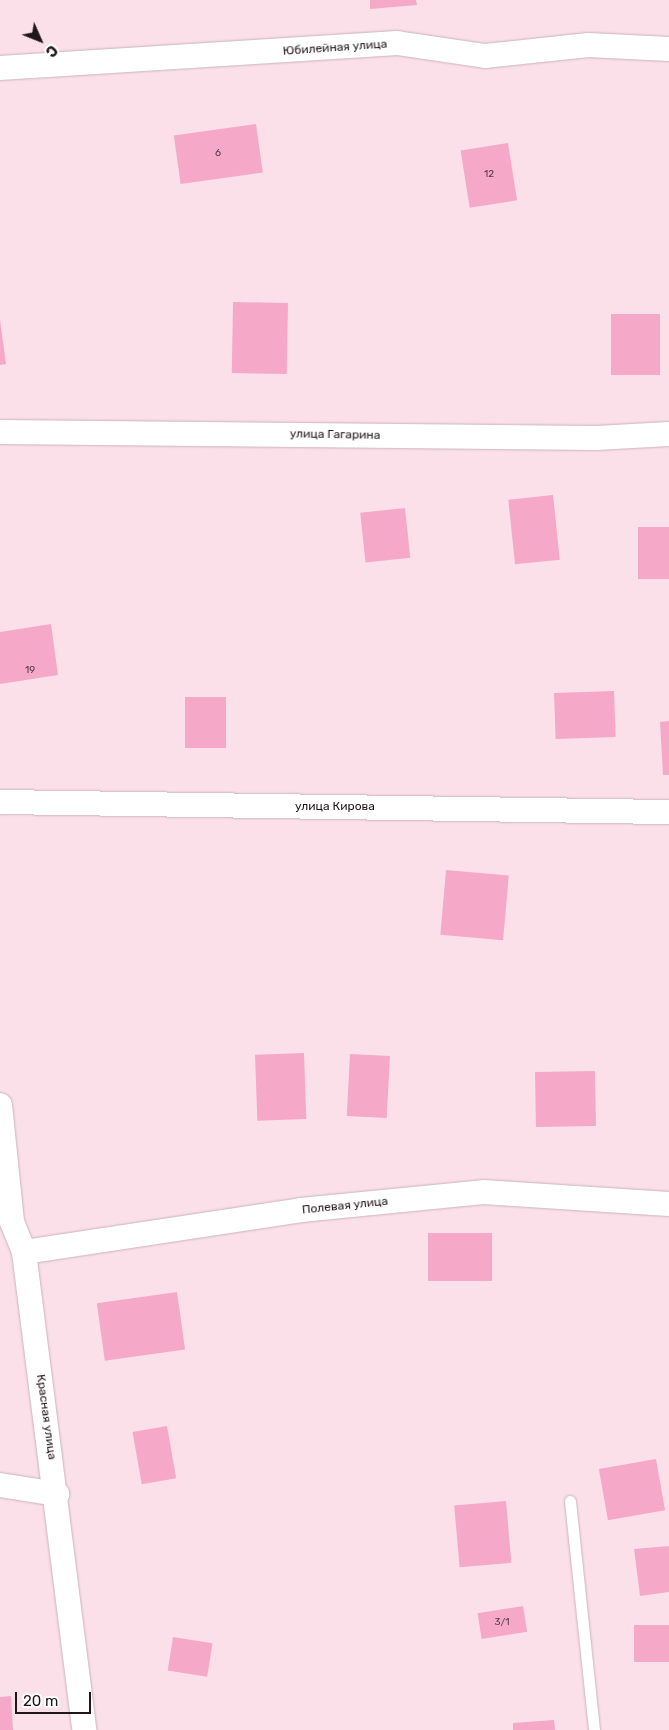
<!DOCTYPE html>
<meta charset="utf-8">
<style>
body{margin:0}
#map{position:relative;width:669px;height:1730px;overflow:hidden;background:#fbe0ea;font-family:Rubik,sans-serif}
div>[style]{position:absolute}
.building>*{inset:0;background:#f6a8c8;transform-origin:0 0}
.roads{filter:drop-shadow(0 0 1px #ccb3bc) drop-shadow(0 0 1px #ccb3bc)}
.service>*{height:11px;margin:-5.5px;padding:0 5.5px;transform-origin:5.5px;border-radius:5.5px;background:#fff}
.minor>*{height:24px;margin:-12px;padding:0 12px;transform-origin:12px;border-radius:12px;background:#fff}
span{translate:-50% -50%;white-space:nowrap;text-align:center;line-height:1.15;-webkit-text-stroke:5px #fff;paint-order:stroke}
.number-label{font-size:10px;color:#553a46}
.number-label span{-webkit-text-stroke-width:0}
.street-label{font-size:12px;color:#1f161a}
.north{position:absolute;left:15px;top:15px;width:50px;height:50px;-webkit-text-stroke:4px #fff;paint-order:stroke;rotate:134deg;font-size:14px;font-weight:700;line-height:20px;text-align:center;color:#1f161a}
.north::after{content:'';display:block;margin:auto;width:18px;height:22px;background:#1f161a;clip-path:polygon(50% 0,100% 100%,50% 72%,0 100%)}
.scale{position:absolute;left:15px;top:1692px;width:76px;height:22px;box-sizing:border-box;border:2px solid #1f161a;border-top:0;padding-left:6px;font-size:15px;line-height:18px;white-space:nowrap;color:#1f161a;-webkit-text-stroke:4px #fff;paint-order:stroke}
</style>
<div id="map">
<div class="building">
<i style="clip-path:polygon(370px 0,416px 0,417px 5px,370px 9px)"></i>
<i style="left:256px;top:124px;width:49px;height:83px;rotate:82deg"></i>
<i style="left:508px;top:143px;width:58px;height:48px;rotate:81deg"></i>
<i style="left:233px;top:302px;width:55px;height:71px;rotate:1deg"></i>
<i style="left:611px;top:314px;width:49px;height:61px"></i>
<i style="clip-path:polygon(0 320px,6px 364px,0 365px)"></i>
<i style="left:553px;top:495px;width:65px;height:45px;rotate:84deg"></i>
<i style="left:405px;top:508px;width:50px;height:45px;rotate:84deg"></i>
<i style="left:638px;top:527px;width:31px;height:52px"></i>
<i style="clip-path:polygon(51px 624px,58px 675px,0 684px,0 632px)"></i>
<i style="left:614px;top:691px;width:46px;height:60px;rotate:88deg"></i>
<i style="left:185px;top:697px;width:41px;height:51px"></i>
<i style="clip-path:polygon(669px 721px,669px 775px,663px 775px,660px 722px)"></i>
<i style="left:446px;top:870px;width:63px;height:65px;rotate:5deg"></i>
<i style="left:304px;top:1053px;width:66px;height:49px;rotate:88deg"></i>
<i style="left:350px;top:1054px;width:40px;height:62px;rotate:3deg"></i>
<i style="left:595px;top:1071px;width:55px;height:60px;rotate:89deg"></i>
<i style="left:428px;top:1233px;width:64px;height:48px"></i>
<i style="left:177px;top:1292px;width:58px;height:81px;rotate:82deg"></i>
<i style="left:167px;top:1426px;width:53px;height:35px;rotate:80deg"></i>
<i style="left:656px;top:1459px;width:52px;height:58px;rotate:80deg"></i>
<i style="left:506px;top:1501px;width:62px;height:52px;rotate:85deg"></i>
<i style="clip-path:polygon(669px 1546px,669px 1592px,640px 1596px,634px 1549px)"></i>
<i style="left:523px;top:1606px;width:26px;height:46px;rotate:81deg"></i>
<i style="left:669px;top:1625px;width:37px;height:35px;rotate:90deg"></i>
<i style="left:173px;top:1637px;width:40px;height:34px;rotate:9deg"></i>
<i style="clip-path:polygon(11px 1696px,13px 1730px,0 1730px,0 1697px)"></i>
<i style="clip-path:polygon(554px 1720px,555px 1730px,513px 1730px,513px 1723px)"></i>
</div>
<div class="roads">
<div class="service">
<i style="left:570px;top:1501px;width:230px;rotate:84deg"></i>
</div>
<div class="minor">
<i style="left:0;top:68px;width:398px;rotate:-3.6deg"></i>
<i style="left:397px;top:43px;width:89px;rotate:8.4deg"></i>
<i style="left:485px;top:56px;width:104px;rotate:-6.1deg"></i>
<i style="left:588px;top:45px;width:81px;rotate:2.8deg"></i>
<i style="left:0;top:432px;width:596px;rotate:0.58deg"></i>
<i style="left:596px;top:438px;width:73px;rotate:-3.1deg"></i>
<i style="left:0;top:802px;width:669px;rotate:0.86deg"></i>
<i style="left:0;top:1105px;width:118px;rotate:84.1deg"></i>
<i style="left:12px;top:1222px;width:32px;rotate:68deg"></i>
<i style="left:24px;top:1252px;width:482px;rotate:82.8deg"></i>
<i style="left:24px;top:1252px;width:280px;rotate:-8.6deg"></i>
<i style="left:301px;top:1210px;width:183px;rotate:-5.6deg"></i>
<i style="left:483px;top:1192px;width:186px;rotate:3.7deg"></i>
<i style="left:0;top:1485px;width:58px;rotate:9deg"></i>
</div>
</div>
<div class="number-label">
<span style="left:218px;top:154px">6</span>
<span style="left:489px;top:175px">12</span>
<span style="left:30px;top:671px">19</span>
<span style="left:502px;top:1623px">3/1</span>
</div>
<div class="street-label">
<span style="left:335px;top:48px;rotate:-4deg">Юбилейная улица</span>
<span style="left:335px;top:435px;rotate:1deg">улица Гагарина</span>
<span style="left:335px;top:807px">улица Кирова</span>
<span style="left:345px;top:1206px;rotate:-6deg">Полевая улица</span>
<span style="left:46px;top:1417px;rotate:82deg">Красная улица</span>
</div>
<div class="north">С</div>
<div class="scale">20 m</div>
</div>
